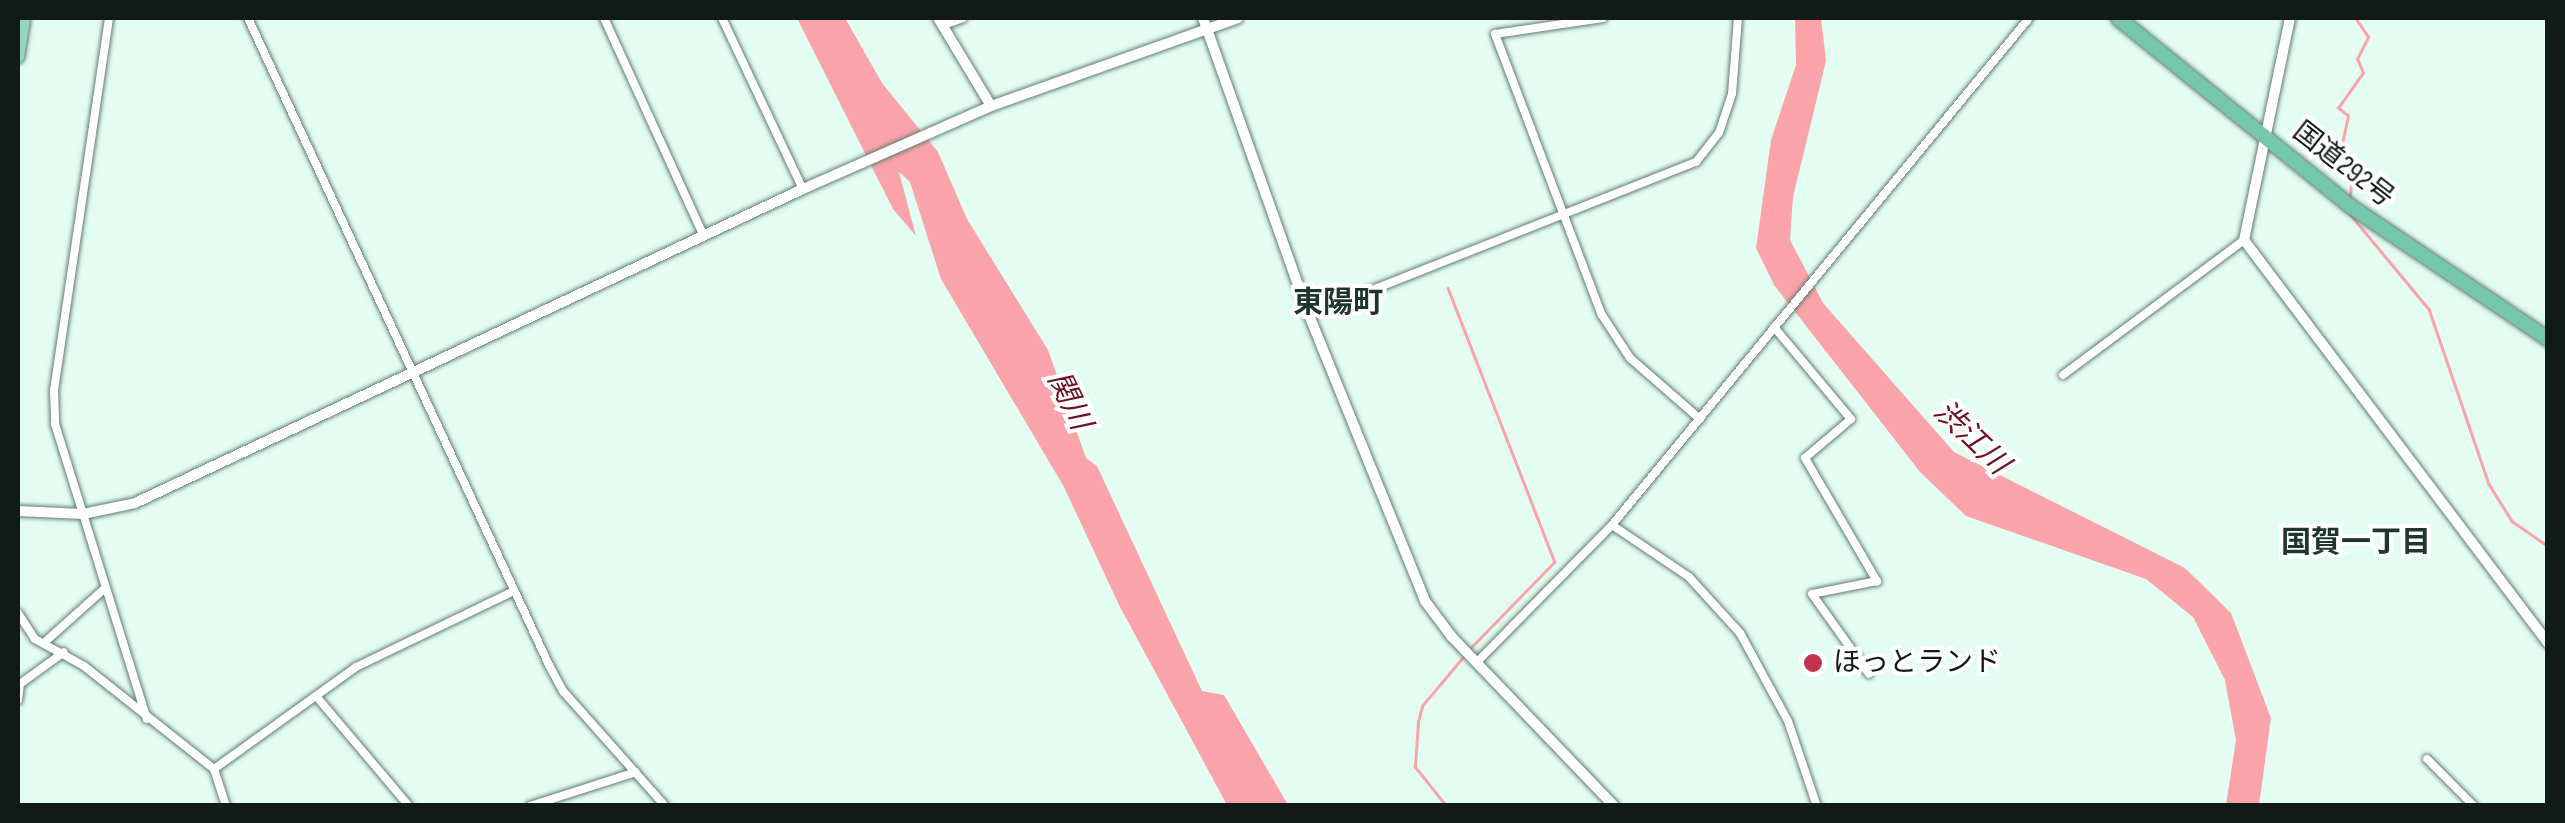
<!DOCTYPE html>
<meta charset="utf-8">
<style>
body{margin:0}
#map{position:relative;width:2565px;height:823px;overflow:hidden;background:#e3fdf2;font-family:"Sofia Sans Condensed","Noto Sans JP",sans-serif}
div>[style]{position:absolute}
.water>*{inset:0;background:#faa3aa}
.stream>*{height:2.5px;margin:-1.25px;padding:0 1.25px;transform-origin:1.25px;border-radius:1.25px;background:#faa3aa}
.roads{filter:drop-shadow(0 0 2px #647c72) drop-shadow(0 0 2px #647c72)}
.minor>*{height:8px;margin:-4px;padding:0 4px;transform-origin:4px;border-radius:4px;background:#fff}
.tertiary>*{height:10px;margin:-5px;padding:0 5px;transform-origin:5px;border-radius:5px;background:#fff}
.primary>*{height:12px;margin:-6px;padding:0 6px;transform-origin:6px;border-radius:6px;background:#97d4c1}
.trunk>*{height:14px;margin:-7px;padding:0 7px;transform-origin:7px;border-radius:7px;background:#74c6ac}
.dots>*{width:28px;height:28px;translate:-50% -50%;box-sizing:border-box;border:5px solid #fff;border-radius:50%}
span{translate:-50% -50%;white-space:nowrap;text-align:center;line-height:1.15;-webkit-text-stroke:8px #fff;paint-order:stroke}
.street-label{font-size:28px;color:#111a16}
.poi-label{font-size:28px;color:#111a16}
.left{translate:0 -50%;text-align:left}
.neighbourhood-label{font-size:30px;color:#1f352d;font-weight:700}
.water-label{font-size:30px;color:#6e0f25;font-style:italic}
.frame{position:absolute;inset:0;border:20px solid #111a16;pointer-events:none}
</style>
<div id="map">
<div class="water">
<i style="clip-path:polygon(797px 18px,845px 18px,882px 83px,938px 152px,967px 219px,1048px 350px,1086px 458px,1097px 466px,1202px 691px,1224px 695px,1288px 805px,1227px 805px,1119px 605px,1064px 487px,941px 279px,910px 182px,899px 172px,916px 236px,893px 209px)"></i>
<i style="clip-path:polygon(1795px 18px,1821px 18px,1826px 61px,1793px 197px,1790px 240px,1823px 303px,1954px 452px,2185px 568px,2231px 613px,2271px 718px,2259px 805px,2226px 805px,2236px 740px,2225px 680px,2193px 617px,2146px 579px,1966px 516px,1920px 472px,1774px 285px,1756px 248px,1771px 140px,1796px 65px)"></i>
</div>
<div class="stream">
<i style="left:2350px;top:196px;width:25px;rotate:-85deg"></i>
<i style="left:2352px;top:171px;width:29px;rotate:-110deg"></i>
<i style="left:2342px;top:144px;width:29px;rotate:-78deg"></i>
<i style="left:2348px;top:116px;width:13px;rotate:-141deg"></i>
<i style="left:2338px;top:108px;width:43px;rotate:-54.5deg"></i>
<i style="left:2363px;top:73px;width:15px;rotate:-113deg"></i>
<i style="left:2357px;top:59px;width:25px;rotate:-63deg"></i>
<i style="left:2368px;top:37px;width:23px;rotate:-124deg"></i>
<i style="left:2350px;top:214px;width:124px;rotate:50.3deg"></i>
<i style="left:2429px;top:309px;width:185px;rotate:71.1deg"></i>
<i style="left:2489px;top:484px;width:44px;rotate:58.1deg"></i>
<i style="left:2512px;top:521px;width:44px;rotate:34.8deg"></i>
<i style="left:1448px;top:288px;width:294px;rotate:68.7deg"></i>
<i style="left:1555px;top:562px;width:124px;rotate:134.3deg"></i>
<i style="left:1446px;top:806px;width:50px;rotate:-128.5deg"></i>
<i style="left:1415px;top:767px;width:45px;rotate:-86.2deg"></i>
<i style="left:1418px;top:722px;width:16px;rotate:-76deg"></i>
<i style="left:1422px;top:706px;width:64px;rotate:-50.1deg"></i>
</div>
<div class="roads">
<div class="minor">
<i style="left:109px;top:18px;width:376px;rotate:98.4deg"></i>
<i style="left:54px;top:390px;width:34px;rotate:88deg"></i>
<i style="left:55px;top:424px;width:309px;rotate:72.7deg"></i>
<i style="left:248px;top:18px;width:714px;rotate:65.05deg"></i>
<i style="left:549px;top:665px;width:30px;rotate:62deg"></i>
<i style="left:563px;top:691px;width:154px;rotate:48.4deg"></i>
<i style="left:604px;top:18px;width:240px;rotate:65.4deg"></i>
<i style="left:722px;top:18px;width:189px;rotate:64.7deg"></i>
<i style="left:1603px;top:18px;width:109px;rotate:171.6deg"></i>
<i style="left:1495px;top:34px;width:301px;rotate:69.2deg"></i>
<i style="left:1602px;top:315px;width:51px;rotate:56.9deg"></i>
<i style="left:1630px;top:358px;width:93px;rotate:41.1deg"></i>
<i style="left:943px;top:25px;width:21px;rotate:-19deg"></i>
<i style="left:1309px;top:315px;width:416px;rotate:-21.6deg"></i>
<i style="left:1696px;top:162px;width:37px;rotate:-52deg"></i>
<i style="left:1719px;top:133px;width:41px;rotate:-71.6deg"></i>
<i style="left:1732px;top:94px;width:76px;rotate:-85.5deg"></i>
<i style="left:1774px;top:327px;width:120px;rotate:50.1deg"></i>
<i style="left:1851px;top:419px;width:60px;rotate:139.7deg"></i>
<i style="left:1805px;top:458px;width:143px;rotate:59.7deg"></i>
<i style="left:1877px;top:581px;width:66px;rotate:168.7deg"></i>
<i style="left:1812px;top:594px;width:98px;rotate:54.5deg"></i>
<i style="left:2063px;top:375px;width:226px;rotate:-36.7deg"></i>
<i style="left:1612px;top:525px;width:93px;rotate:34deg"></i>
<i style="left:1689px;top:577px;width:76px;rotate:47.7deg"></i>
<i style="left:1740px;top:633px;width:100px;rotate:61.4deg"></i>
<i style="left:1788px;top:721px;width:90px;rotate:71.2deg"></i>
<i style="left:18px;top:613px;width:31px;rotate:57deg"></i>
<i style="left:35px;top:639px;width:56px;rotate:28.9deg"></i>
<i style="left:84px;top:666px;width:166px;rotate:38.4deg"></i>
<i style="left:214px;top:769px;width:39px;rotate:72deg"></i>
<i style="left:46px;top:641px;width:78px;rotate:-41.9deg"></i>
<i style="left:1476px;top:663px;width:194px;rotate:-45.4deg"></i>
<i style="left:1612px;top:525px;width:656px;rotate:-50.56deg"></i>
<i style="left:316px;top:696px;width:144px;rotate:49.8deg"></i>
<i style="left:18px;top:700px;width:16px;rotate:-83deg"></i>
<i style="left:20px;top:684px;width:54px;rotate:-36deg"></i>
<i style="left:2427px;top:759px;width:66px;rotate:45deg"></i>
<i style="left:214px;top:769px;width:175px;rotate:-35.7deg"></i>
<i style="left:356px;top:667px;width:175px;rotate:-25.7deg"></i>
<i style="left:530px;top:806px;width:111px;rotate:-17.8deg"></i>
</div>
<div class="tertiary">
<i style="left:938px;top:18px;width:103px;rotate:58.9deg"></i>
<i style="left:1203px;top:18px;width:315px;rotate:70.4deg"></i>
<i style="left:1309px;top:315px;width:309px;rotate:67.9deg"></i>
<i style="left:1425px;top:601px;width:45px;rotate:53.1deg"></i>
<i style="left:1452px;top:637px;width:234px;rotate:46.2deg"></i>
<i style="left:2290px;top:18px;width:227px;rotate:101.7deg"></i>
<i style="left:2244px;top:240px;width:505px;rotate:52.97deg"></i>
<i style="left:18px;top:511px;width:65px;rotate:2.6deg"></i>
<i style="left:83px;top:514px;width:53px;rotate:-11.9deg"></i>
<i style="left:135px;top:503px;width:738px;rotate:-25.18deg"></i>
<i style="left:803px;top:189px;width:206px;rotate:-23.8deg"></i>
<i style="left:991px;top:106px;width:262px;rotate:-19.6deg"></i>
</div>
<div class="primary">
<i style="left:18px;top:57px;width:39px;rotate:-81deg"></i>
</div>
<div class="trunk">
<i style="left:2118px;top:18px;width:299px;rotate:39deg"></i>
<i style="left:2350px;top:206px;width:239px;rotate:33.9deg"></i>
</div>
</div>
<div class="dots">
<i style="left:1813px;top:663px;background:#c2314d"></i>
</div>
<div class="street-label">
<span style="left:2343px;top:165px;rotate:38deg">国道292号</span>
</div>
<div class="poi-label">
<span class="left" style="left:1833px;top:663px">ほっとランド</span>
</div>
<div class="neighbourhood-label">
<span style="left:1338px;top:303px">東陽町</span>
<span style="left:2356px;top:543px">国賀一丁目</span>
</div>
<div class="water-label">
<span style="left:1069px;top:401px;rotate:64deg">関川</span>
<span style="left:1971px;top:438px;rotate:44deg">渋江川</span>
</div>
<div class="frame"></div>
</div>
